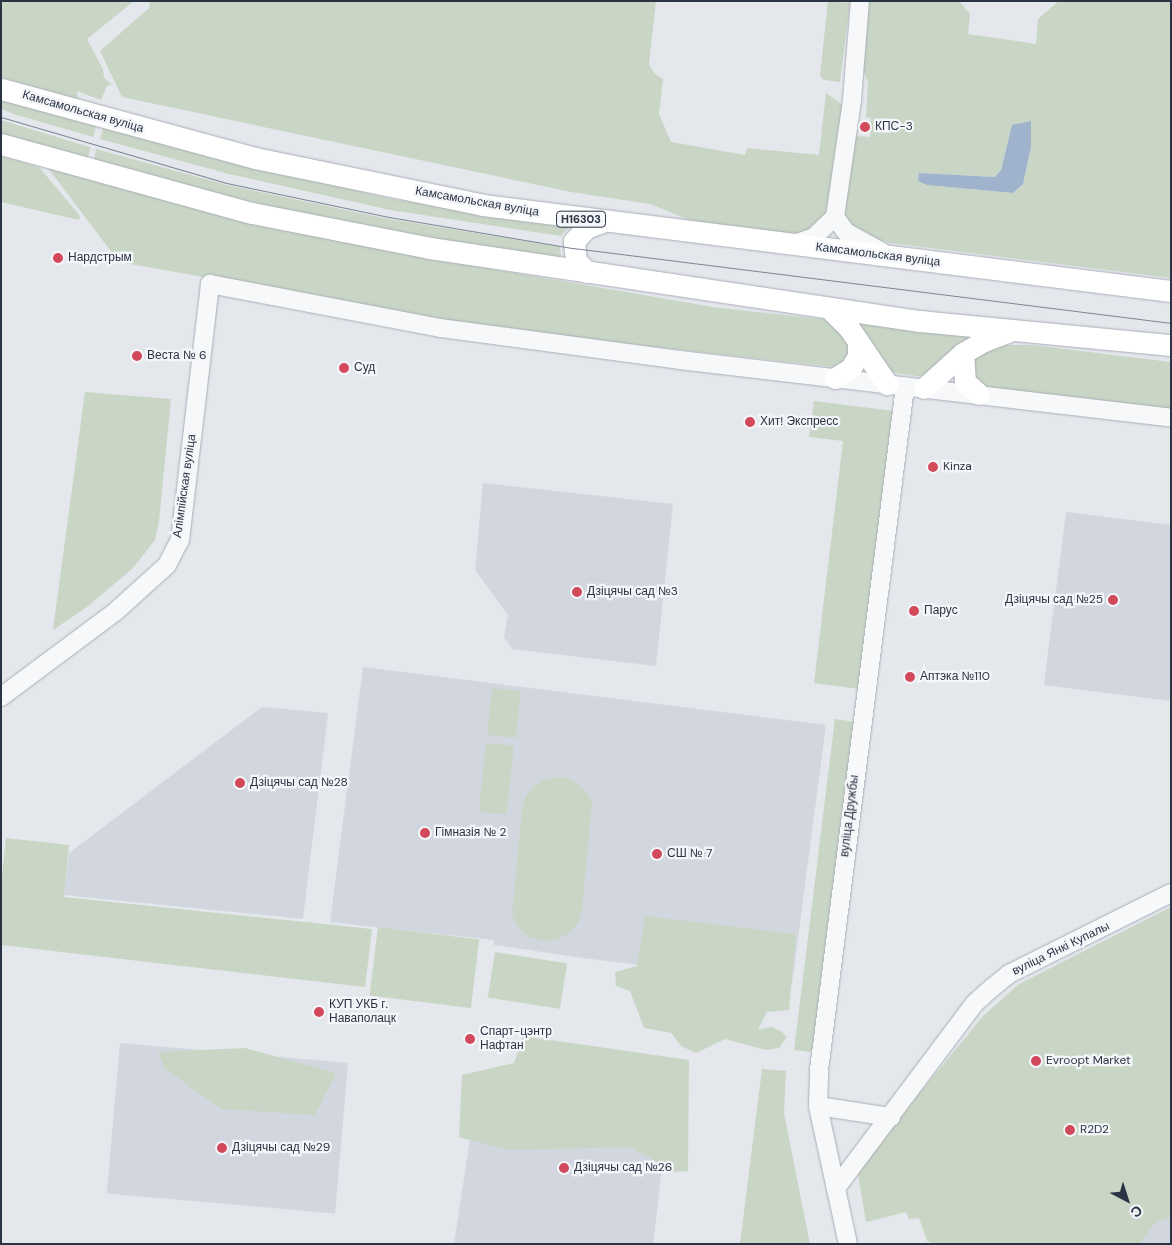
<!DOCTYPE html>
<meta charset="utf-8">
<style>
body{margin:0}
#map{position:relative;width:1172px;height:1245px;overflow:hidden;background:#e4e7ec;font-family:"DM Sans",sans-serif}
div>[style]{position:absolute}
.built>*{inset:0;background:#d2d6de;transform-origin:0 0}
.green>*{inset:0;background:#c9d6c5;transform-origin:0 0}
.water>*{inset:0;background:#9fb4cc}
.roads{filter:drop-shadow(0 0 1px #a9aeb7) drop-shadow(0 0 1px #a9aeb7)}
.minor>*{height:18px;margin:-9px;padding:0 9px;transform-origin:9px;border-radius:9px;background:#f7f8fa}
.major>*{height:21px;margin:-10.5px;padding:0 10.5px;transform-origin:10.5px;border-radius:10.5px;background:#fff}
.tram>*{height:1px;margin:-0.5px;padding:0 0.5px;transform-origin:0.5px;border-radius:0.5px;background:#7d8696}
.dots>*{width:14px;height:14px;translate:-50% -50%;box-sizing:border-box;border:2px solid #f4f6f9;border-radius:50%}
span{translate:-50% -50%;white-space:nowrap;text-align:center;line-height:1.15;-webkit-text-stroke:4.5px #f4f6f9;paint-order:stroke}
.shield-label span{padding:1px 4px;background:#f4f6f9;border:1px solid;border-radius:4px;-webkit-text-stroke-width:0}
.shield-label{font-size:11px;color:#2b3445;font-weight:700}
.street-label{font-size:12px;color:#2b3445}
.poi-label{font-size:12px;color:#2b3445}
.left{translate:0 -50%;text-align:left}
.right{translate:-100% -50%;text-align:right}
.frame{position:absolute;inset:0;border:2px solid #2b3445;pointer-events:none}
.north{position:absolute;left:1102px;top:1175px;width:50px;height:50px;-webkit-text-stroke:4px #f4f6f9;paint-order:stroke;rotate:140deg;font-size:14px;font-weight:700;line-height:20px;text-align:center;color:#2b3445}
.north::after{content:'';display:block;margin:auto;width:18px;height:22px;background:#2b3445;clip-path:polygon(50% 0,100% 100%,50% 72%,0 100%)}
</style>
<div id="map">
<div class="built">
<i style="clip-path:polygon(483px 483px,673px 504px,656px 666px,512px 649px,504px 637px,508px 615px,475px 570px)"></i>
<i style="clip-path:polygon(1066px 512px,1171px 525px,1171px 701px,1044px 685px)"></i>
<i style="clip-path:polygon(363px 667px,826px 725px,792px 984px,583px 958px,494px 945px,494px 940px,330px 922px)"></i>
<i style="clip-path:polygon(262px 707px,328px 713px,303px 919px,64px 895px,69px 853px)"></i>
<i style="left:120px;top:1043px;width:229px;height:151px;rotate:5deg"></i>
<i style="clip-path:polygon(480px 1073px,671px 1092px,653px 1244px,454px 1244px)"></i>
<i style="clip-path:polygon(1171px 1181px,1171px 1244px,1123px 1244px)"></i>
</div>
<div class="green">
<i style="clip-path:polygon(1px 1px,134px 1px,87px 39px,103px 69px,104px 78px,112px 84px,107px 86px,101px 100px,77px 91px,78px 98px,70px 97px,1px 77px)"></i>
<i style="clip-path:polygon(150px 1px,656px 1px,649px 64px,654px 73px,663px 79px,659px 114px,671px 142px,745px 155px,747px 148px,819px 155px,826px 93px,844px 106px,832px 194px,824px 223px,809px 232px,792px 234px,692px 221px,650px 204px,571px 192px,122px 97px,100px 51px,149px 8px)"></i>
<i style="clip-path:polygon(828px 1px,850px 3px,840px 82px,824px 80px,820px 76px)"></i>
<i style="clip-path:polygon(evenodd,868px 1px,959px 1px,970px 14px,968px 34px,1036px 44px,1038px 19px,1059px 1px,1171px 1px,1171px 278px,890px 243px,855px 232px,843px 224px,854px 136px,870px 137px,871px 118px,866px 117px,868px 81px,861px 66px,868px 1px,1012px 125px,1031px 147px,1023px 184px,1013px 193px,927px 185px,918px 181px,919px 173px,995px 177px,1001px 170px,1012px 125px)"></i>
<i style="clip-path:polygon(1px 99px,96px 126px,93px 137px,17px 115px,1px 109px)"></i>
<i style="left:1px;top:120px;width:94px;height:14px;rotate:17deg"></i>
<i style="clip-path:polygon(103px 128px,391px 199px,571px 224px,561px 236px,390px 210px,229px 174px,100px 139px)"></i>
<i style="clip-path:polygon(96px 149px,227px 185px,389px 219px,560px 247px,561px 258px,387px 231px,224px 196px,94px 161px)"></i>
<i style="clip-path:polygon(1px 156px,39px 167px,80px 216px,79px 220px,1px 202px)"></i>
<i style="clip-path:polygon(48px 168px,268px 226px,422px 257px,713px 307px,829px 320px,840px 327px,849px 345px,849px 353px,845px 361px,834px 367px,504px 330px,119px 262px)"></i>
<i style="clip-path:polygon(852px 320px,978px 334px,925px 377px,887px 372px)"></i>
<i style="clip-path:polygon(1004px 345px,1032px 345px,1171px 362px,1171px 410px,983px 387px,975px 382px,972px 361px,978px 354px)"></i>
<i style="clip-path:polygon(85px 392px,171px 399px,159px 521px,155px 540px,133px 568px,87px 607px,53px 630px)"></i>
<i style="clip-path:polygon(814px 401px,894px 411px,859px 689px,814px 683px,843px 441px,809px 437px)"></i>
<i style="left:492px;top:688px;width:29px;height:47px;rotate:6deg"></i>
<i style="clip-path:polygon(835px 719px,855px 722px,813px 1051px,810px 1052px,794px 1050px)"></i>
<i style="left:486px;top:743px;width:28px;height:69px;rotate:6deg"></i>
<i style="clip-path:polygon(562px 777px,575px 782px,586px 791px,592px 803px,582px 910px,578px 923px,569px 933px,556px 940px,542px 941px,529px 937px,518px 927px,512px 915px,522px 808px,526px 796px,535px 785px,548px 779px)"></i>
<i style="clip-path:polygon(6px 838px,69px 845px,64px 897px,372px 929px,365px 987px,1px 945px,1px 884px)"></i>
<i style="clip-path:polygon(1171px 907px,1171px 1217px,1155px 1223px,1140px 1244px,934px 1244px,927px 1241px,919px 1218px,909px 1219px,906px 1212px,866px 1222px,857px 1169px,984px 1015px,1019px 984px)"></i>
<i style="clip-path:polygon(645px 916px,796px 934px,789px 1010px,767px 1012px,758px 1030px,771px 1027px,781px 1031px,787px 1037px,779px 1048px,766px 1050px,725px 1039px,696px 1053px,681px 1046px,671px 1033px,644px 1028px,630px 991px,616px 986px,615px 972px,637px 966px)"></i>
<i style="left:378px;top:927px;width:102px;height:69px;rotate:7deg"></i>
<i style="left:495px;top:952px;width:73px;height:46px;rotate:9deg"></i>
<i style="clip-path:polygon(523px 1036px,689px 1060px,688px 1171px,675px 1172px,630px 1147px,510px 1150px,459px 1137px,462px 1075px,514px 1063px)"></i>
<i style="clip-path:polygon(245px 1048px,336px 1073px,315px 1115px,221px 1109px,165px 1069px,158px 1052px)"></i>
<i style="clip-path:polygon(762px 1069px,786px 1071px,784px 1113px,810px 1244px,740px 1244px)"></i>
</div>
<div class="water">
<i style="clip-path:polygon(1031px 121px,1031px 147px,1023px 184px,1013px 193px,927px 185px,918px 181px,919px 173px,995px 177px,1001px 170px,1012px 125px)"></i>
</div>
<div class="roads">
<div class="minor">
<i style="left:835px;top:217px;width:19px;rotate:54deg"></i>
<i style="left:846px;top:232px;width:41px;rotate:29.1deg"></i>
<i style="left:794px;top:244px;width:21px;rotate:-19deg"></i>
<i style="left:814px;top:237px;width:29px;rotate:-44deg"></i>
<i style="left:835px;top:217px;width:118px;rotate:-81.7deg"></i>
<i style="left:852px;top:100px;width:99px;rotate:-85.4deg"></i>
<i style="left:1px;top:697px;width:142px;rotate:-36.7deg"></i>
<i style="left:115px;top:612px;width:70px;rotate:-42.1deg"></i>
<i style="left:167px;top:565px;width:28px;rotate:-63deg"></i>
<i style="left:180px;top:540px;width:258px;rotate:-83.3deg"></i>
<i style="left:210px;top:284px;width:235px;rotate:10.8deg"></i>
<i style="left:441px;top:328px;width:241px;rotate:7.6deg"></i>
<i style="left:680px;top:360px;width:494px;rotate:6.7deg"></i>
<i style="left:818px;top:1106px;width:74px;rotate:8.6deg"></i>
<i style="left:836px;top:1188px;width:231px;rotate:-53.1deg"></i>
<i style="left:975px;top:1003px;width:24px;rotate:-42deg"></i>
<i style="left:993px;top:987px;width:21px;rotate:-39deg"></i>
<i style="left:1009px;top:974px;width:181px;rotate:-26.6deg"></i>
<i style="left:848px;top:1244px;width:141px;rotate:-102.3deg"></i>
<i style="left:818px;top:1106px;width:36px;rotate:-88deg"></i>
<i style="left:819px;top:1070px;width:689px;rotate:-82.83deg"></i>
</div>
<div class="major">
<i style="left:1px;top:89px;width:263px;rotate:15.2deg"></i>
<i style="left:255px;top:158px;width:233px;rotate:11.6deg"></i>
<i style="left:483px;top:205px;width:693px;rotate:7.13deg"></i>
<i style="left:1px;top:144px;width:260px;rotate:15.4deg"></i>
<i style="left:252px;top:213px;width:181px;rotate:11.1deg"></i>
<i style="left:430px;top:248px;width:495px;rotate:8.5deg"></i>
<i style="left:920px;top:321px;width:252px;rotate:5.5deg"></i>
<i style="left:587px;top:272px;width:16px;rotate:-135deg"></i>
<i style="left:576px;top:261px;width:20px;rotate:-96deg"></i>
<i style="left:574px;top:241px;width:18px;rotate:-47deg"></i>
<i style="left:586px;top:228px;width:17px;rotate:-21deg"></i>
<i style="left:829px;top:308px;width:28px;rotate:45deg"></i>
<i style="left:849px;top:328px;width:68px;rotate:55.8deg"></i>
<i style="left:963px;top:353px;width:29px;rotate:86deg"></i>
<i style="left:965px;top:382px;width:18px;rotate:41deg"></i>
<i style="left:835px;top:378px;width:17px;rotate:-31deg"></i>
<i style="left:850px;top:369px;width:15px;rotate:-58deg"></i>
<i style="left:858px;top:356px;width:15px;rotate:-90deg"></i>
<i style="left:924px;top:388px;width:52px;rotate:-41.9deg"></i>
<i style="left:963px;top:353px;width:24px;rotate:-30deg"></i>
<i style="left:984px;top:341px;width:26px;rotate:-21deg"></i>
</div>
</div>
<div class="tram">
<i style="left:1px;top:117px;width:235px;rotate:16.3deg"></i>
<i style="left:227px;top:183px;width:166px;rotate:11.9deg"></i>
<i style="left:389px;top:217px;width:187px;rotate:9.6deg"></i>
<i style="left:573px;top:248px;width:603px;rotate:7.15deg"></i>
</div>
<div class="dots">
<i style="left:865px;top:127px;background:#d1495b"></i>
<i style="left:58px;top:258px;background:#d1495b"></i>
<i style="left:137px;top:356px;background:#d1495b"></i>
<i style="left:344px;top:368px;background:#d1495b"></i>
<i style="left:750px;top:422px;background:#d1495b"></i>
<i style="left:933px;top:467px;background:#d1495b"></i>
<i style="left:577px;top:592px;background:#d1495b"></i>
<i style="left:1113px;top:600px;background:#d1495b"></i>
<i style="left:914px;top:611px;background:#d1495b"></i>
<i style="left:910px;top:677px;background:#d1495b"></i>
<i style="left:240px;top:783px;background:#d1495b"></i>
<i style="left:425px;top:833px;background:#d1495b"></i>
<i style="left:657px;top:854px;background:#d1495b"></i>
<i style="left:319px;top:1012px;background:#d1495b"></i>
<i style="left:470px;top:1039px;background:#d1495b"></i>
<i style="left:1036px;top:1061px;background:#d1495b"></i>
<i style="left:1070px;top:1130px;background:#d1495b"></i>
<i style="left:222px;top:1148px;background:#d1495b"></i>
<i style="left:564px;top:1168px;background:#d1495b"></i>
</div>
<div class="shield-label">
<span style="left:581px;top:219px">Н16303</span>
</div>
<div class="street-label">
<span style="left:83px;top:112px;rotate:16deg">Камсамольская вуліца</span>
<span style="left:477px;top:202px;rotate:10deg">Камсамольская вуліца</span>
<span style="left:878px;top:255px;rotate:7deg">Камсамольская вуліца</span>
<span style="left:185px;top:486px;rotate:-82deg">Алімпійская вуліца</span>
<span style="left:850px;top:816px;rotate:-83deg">вуліца Дружбы</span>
<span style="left:1061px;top:949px;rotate:-26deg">вуліца Янкі Купалы</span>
</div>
<div class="poi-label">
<span class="left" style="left:875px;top:127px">КПС-3</span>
<span class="left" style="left:68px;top:258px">Нардстрым</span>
<span class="left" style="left:147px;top:356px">Веста № 6</span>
<span class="left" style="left:354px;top:368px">Суд</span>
<span class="left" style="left:760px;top:422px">Хит! Экспресс</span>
<span class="left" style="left:943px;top:467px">Kinza</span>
<span class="left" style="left:587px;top:592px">Дзіцячы сад №3</span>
<span class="right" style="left:1103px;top:600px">Дзіцячы сад №25</span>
<span class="left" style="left:924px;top:611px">Парус</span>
<span class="left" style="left:920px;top:677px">Аптэка №110</span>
<span class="left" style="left:250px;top:783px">Дзіцячы сад №28</span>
<span class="left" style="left:435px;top:833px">Гімназія № 2</span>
<span class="left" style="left:667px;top:854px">СШ № 7</span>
<span class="left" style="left:329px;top:1012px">КУП УКБ г.<br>Наваполацк</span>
<span class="left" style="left:480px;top:1039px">Спарт-цэнтр<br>Нафтан</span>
<span class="left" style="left:1046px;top:1061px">Evroopt Market</span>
<span class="left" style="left:1080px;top:1130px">R2D2</span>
<span class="left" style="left:232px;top:1148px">Дзіцячы сад №29</span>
<span class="left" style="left:574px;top:1168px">Дзіцячы сад №26</span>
</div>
<div class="frame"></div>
<div class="north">С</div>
</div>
